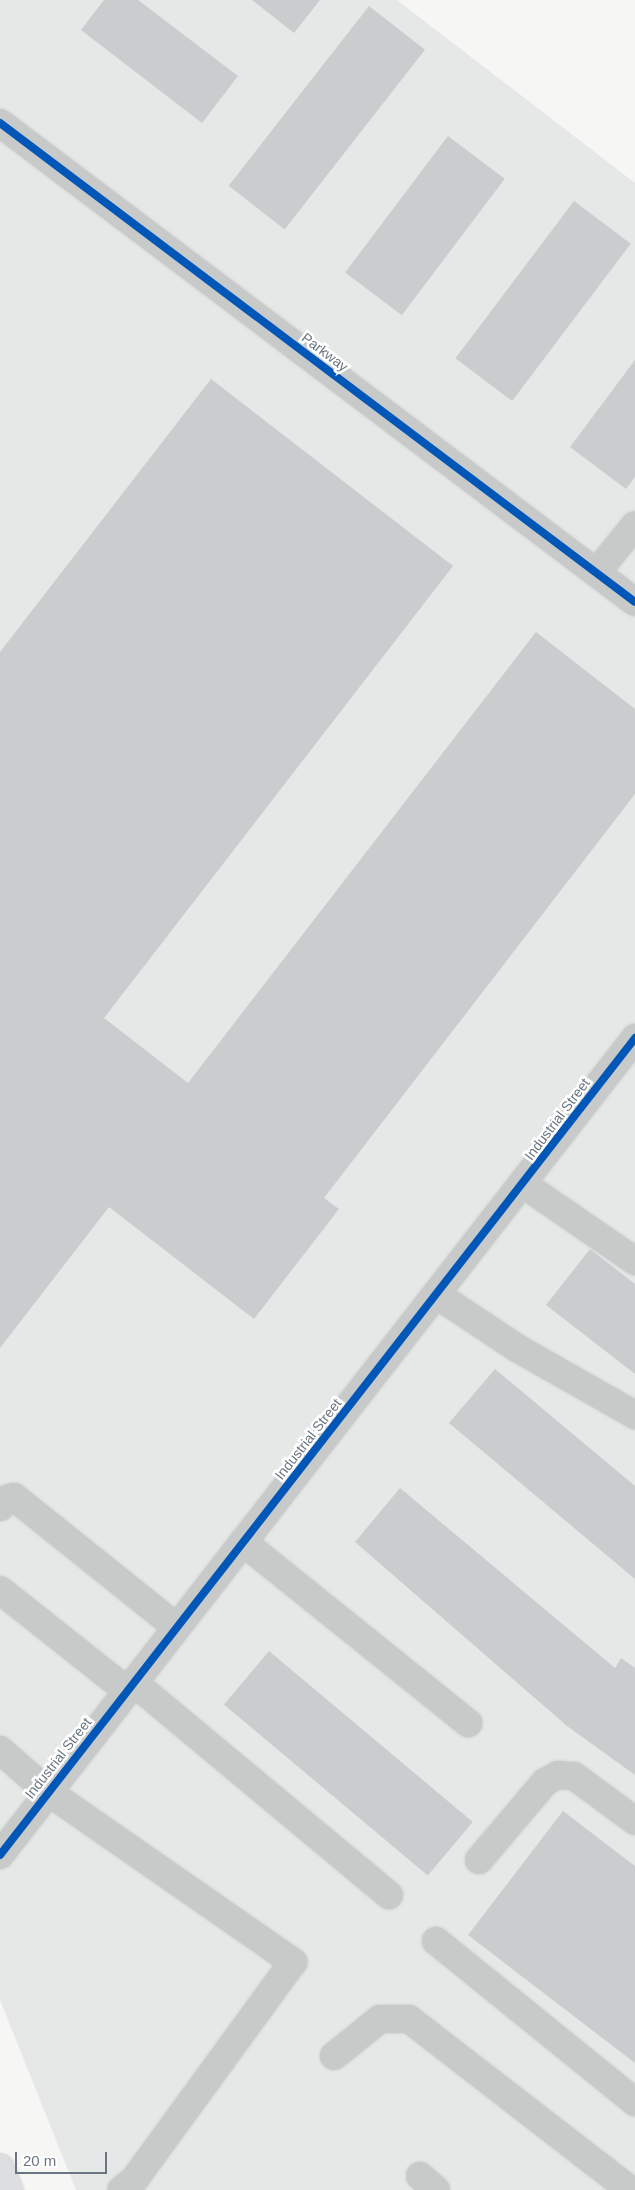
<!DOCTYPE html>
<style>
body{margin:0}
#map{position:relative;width:635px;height:2190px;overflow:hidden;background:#f6f6f5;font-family:Helvetica,sans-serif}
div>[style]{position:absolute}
.built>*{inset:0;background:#e6e7e7}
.building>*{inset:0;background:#cbcccd;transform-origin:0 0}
.roads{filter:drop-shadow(0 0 1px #d2d3d3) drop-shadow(0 0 1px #d2d3d3)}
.minor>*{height:28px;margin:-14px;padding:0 14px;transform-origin:14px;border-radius:14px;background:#c8caca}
.major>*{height:28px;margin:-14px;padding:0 14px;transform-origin:14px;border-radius:14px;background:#dddedf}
.cycleway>*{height:8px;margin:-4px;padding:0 4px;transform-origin:4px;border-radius:4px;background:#0057b8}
span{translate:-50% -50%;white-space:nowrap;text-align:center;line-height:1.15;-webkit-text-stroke:5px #fff;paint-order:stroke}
.street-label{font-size:14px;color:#697682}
.scale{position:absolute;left:15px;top:2152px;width:92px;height:22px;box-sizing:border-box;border:2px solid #697682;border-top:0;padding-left:6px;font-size:15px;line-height:18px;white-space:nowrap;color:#697682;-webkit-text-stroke:4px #fff;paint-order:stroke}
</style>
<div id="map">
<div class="built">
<i style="clip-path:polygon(0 0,397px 0,635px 183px,635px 2190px,76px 2190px,0 2000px)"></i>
</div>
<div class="building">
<i style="clip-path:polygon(104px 0,138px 0,238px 76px,202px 123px,81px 30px)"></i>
<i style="clip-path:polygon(252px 0,320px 0,294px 33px)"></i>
<i style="left:369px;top:6px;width:71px;height:228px;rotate:38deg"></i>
<i style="left:448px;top:136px;width:71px;height:171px;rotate:37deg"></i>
<i style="left:574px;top:201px;width:71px;height:197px;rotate:37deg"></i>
<i style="clip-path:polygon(635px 360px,635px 477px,626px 489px,570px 447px)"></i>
<i style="clip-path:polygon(211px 379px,453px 566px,104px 1018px,188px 1083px,536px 632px,635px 709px,635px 794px,324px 1198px,339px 1209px,254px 1319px,109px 1207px,0 1348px,0 652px)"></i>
<i style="clip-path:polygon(590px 1249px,635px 1284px,635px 1374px,546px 1305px)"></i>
<i style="clip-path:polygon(495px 1369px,635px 1486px,635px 1579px,449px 1423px)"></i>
<i style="clip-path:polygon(400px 1488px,615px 1668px,621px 1658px,635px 1668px,635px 1775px,567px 1726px,355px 1542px)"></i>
<i style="left:269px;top:1651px;width:266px;height:70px;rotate:40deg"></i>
<i style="clip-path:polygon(563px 1811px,635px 1866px,635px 2063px,468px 1935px)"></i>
</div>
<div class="roads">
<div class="minor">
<i style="left:0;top:123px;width:795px;rotate:37.03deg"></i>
<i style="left:597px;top:572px;width:60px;rotate:-51deg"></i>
<i style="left:523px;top:1184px;width:136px;rotate:34.5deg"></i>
<i style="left:437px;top:1295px;width:96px;rotate:33.5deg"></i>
<i style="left:517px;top:1348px;width:136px;rotate:29.6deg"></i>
<i style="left:0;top:1507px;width:11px;rotate:-49deg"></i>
<i style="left:7px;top:1499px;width:7px;rotate:-16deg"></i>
<i style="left:14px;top:1497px;width:208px;rotate:38.7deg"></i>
<i style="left:243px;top:1542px;width:289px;rotate:38.8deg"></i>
<i style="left:0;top:1590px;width:161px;rotate:38.4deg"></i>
<i style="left:133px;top:1682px;width:333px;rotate:39.8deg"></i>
<i style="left:0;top:1750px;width:62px;rotate:41.1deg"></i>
<i style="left:47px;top:1791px;width:300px;rotate:34.8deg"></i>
<i style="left:293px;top:1962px;width:270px;rotate:126.1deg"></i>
<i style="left:134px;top:2180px;width:16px;rotate:142deg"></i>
<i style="left:0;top:1855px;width:1035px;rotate:-52.14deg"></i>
<i style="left:479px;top:1860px;width:102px;rotate:-49.8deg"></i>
<i style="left:545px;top:1782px;width:15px;rotate:-28deg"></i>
<i style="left:558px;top:1775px;width:16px;rotate:4deg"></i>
<i style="left:574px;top:1776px;width:76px;rotate:36.4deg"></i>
<i style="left:436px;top:1941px;width:256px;rotate:39deg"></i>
<i style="left:334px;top:2056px;width:59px;rotate:-38.8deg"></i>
<i style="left:380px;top:2019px;width:29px"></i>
<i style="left:409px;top:2019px;width:279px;rotate:37.7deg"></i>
<i style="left:420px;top:2176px;width:21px;rotate:41deg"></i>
</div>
<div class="major">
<i style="left:0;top:2168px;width:24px;rotate:68deg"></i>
</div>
</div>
<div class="cycleway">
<i style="left:0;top:123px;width:795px;rotate:37.03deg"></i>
<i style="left:0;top:1855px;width:1035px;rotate:-52.14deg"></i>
</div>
<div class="street-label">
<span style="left:325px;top:352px;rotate:37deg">Parkway</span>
<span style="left:557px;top:1119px;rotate:-53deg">Industrial Street</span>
<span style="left:308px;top:1439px;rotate:-52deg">Industrial Street</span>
<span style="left:58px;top:1758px;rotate:-52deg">Industrial Street</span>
</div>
<div class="scale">20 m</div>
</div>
